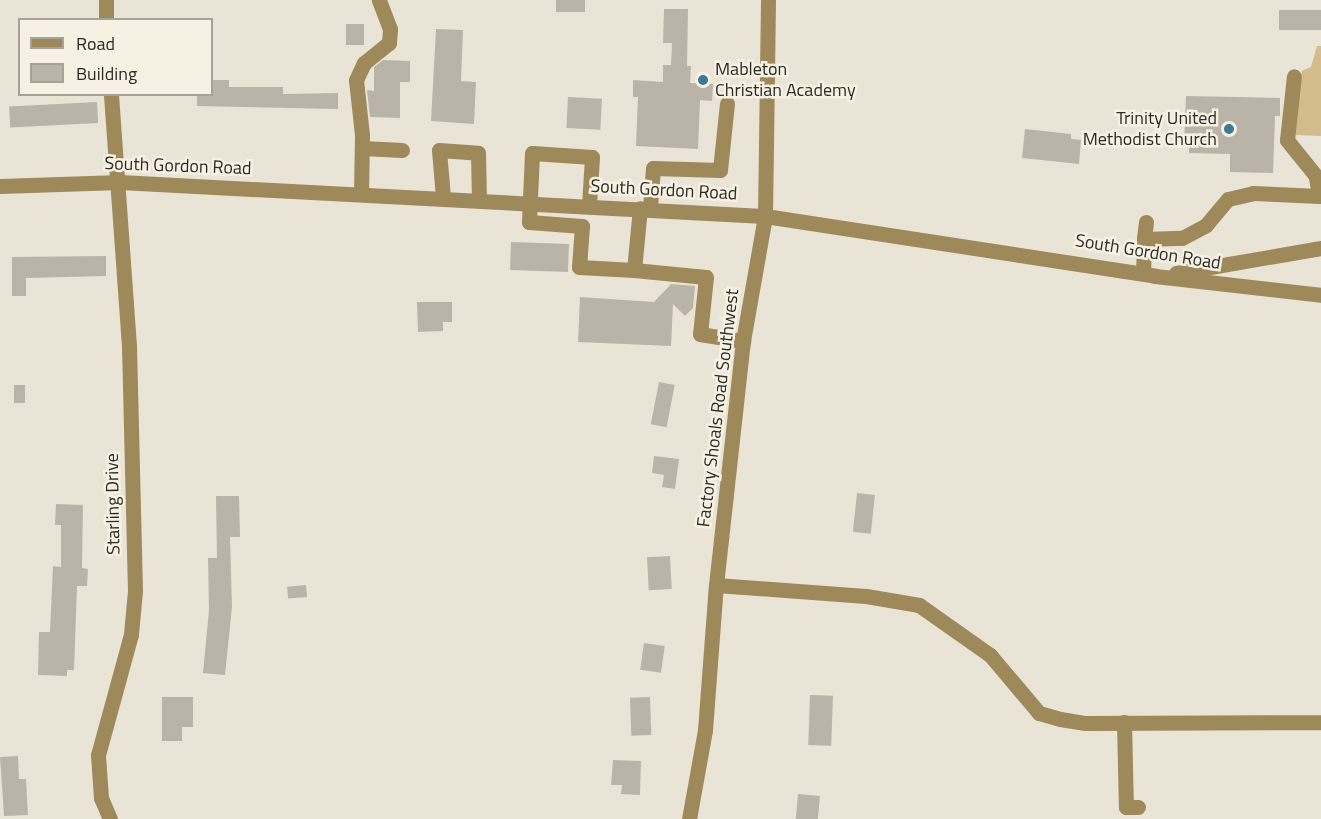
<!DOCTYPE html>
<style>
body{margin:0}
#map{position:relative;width:1321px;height:819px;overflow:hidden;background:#eae4d7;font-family:"Titillium Web",sans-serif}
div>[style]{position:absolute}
.green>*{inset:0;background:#d2bc8d}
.building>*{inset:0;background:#bab4a8;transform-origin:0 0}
.minor>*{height:15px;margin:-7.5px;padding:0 7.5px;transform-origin:7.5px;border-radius:7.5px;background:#9e895b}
.dots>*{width:16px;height:16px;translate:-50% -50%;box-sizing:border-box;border:3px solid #f7f1e4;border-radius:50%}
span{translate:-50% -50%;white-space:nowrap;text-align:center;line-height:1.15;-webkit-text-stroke:5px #f7f1e4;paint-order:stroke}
.poi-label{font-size:18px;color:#2d2b26}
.left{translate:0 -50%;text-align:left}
.right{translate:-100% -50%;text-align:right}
.street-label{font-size:18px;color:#2d2b26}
.legend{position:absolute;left:18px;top:18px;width:195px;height:78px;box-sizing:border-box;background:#f7f1e4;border:2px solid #a6a298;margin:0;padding:8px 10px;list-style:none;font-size:18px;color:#2d2b26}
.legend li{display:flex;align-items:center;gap:12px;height:30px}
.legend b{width:30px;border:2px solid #a6a298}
</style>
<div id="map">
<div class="green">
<i style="clip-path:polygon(1317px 46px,1321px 46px,1321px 136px,1295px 135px,1302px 71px,1311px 67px)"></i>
</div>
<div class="building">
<i style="left:556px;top:0;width:29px;height:12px"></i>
<i style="clip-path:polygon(664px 9px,688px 9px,687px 66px,691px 66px,690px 83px,713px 84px,712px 101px,700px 100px,698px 149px,636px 146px,638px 97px,633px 97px,633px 80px,663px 82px,663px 65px,671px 65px,672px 43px,663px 43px)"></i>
<i style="left:1321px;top:10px;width:20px;height:42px;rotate:90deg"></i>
<i style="left:346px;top:24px;width:18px;height:21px"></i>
<i style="clip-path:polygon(436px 29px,463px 30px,461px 81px,476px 82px,474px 124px,431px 121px)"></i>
<i style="clip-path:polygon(383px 60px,410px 61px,410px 82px,400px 82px,400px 118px,370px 117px,367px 90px,374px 91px,374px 67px)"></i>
<i style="clip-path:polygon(212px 80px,229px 80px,229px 87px,283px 87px,283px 94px,338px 93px,338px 109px,197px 106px,197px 94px,212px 94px)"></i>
<i style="clip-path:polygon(1186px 96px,1280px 98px,1280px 116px,1275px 116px,1273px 173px,1230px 172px,1230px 154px,1189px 153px,1189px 142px,1184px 142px)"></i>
<i style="left:568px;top:97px;width:34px;height:31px;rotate:3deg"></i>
<i style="left:97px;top:102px;width:21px;height:88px;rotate:87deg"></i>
<i style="clip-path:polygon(1025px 129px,1071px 134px,1071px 139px,1081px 140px,1079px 164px,1022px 158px)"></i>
<i style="left:511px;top:242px;width:58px;height:28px;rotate:2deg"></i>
<i style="clip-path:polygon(106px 256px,106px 276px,26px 278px,26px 296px,12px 296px,12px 257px)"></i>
<i style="clip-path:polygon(671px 284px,695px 286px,693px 308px,685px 316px,673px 304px,671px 346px,578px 342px,580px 297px,654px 302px)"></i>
<i style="clip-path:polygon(417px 302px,452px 302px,452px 322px,443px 322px,443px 331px,418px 332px)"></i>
<i style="left:659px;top:382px;width:16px;height:43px;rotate:11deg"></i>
<i style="left:14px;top:385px;width:11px;height:18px"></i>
<i style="clip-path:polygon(654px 456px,679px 459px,675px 489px,662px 487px,664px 475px,652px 473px)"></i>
<i style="left:857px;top:493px;width:18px;height:39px;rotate:6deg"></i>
<i style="clip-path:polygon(216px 496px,239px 496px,240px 537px,230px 537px,232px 607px,225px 675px,203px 673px,209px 610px,208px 558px,217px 558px)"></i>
<i style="clip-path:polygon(56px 504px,83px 505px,82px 568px,88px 569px,87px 586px,77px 586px,74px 670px,67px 670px,67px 676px,38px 675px,39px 632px,50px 632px,53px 566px,61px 567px,61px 525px,55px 525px)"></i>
<i style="left:670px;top:556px;width:33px;height:23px;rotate:87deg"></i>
<i style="left:306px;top:585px;width:12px;height:19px;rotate:85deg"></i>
<i style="left:644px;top:643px;width:21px;height:27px;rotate:8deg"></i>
<i style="left:810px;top:695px;width:23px;height:50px;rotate:2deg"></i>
<i style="clip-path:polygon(162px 697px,193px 697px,193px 727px,182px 727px,182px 741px,162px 741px)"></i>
<i style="left:650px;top:697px;width:38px;height:20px;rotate:88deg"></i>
<i style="clip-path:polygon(18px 756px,19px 779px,26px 779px,28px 815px,4px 816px,0 757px)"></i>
<i style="clip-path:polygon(613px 760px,641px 761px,640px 795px,621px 794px,622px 785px,611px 785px)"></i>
<i style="left:798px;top:794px;width:22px;height:25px;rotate:5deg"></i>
</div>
<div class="minor">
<i style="left:106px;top:20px;width:20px;rotate:-90deg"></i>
<i style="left:362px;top:148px;width:40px;rotate:2.9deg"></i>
<i style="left:0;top:186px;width:120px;rotate:-1.9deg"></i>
<i style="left:120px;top:182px;width:646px;rotate:3.02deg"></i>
<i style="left:765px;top:216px;width:395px;rotate:8.7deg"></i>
<i style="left:1155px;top:276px;width:167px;rotate:6.5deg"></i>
<i style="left:361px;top:194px;width:59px;rotate:-89deg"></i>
<i style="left:362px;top:135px;width:55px;rotate:-96.2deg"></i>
<i style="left:356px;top:80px;width:19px;rotate:-65deg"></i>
<i style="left:364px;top:63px;width:32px;rotate:-39deg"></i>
<i style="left:389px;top:43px;width:14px;rotate:-86deg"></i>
<i style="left:390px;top:29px;width:31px;rotate:-111deg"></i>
<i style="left:443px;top:197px;width:47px;rotate:-94.9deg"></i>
<i style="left:439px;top:150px;width:39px;rotate:4deg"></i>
<i style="left:478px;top:153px;width:46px;rotate:88.8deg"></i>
<i style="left:589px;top:205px;width:48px;rotate:-86.4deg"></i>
<i style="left:592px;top:157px;width:60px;rotate:-176.2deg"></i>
<i style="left:532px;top:153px;width:69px;rotate:92.5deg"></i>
<i style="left:529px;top:222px;width:53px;rotate:4.3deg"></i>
<i style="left:582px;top:226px;width:41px;rotate:94.2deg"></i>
<i style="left:579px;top:267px;width:55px;rotate:3.1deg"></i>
<i style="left:634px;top:270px;width:62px;rotate:-84.5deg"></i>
<i style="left:650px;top:208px;width:40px;rotate:-85.7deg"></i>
<i style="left:653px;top:168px;width:67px;rotate:1.7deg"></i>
<i style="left:720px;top:170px;width:67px;rotate:-84deg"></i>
<i style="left:1146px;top:222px;width:17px;rotate:97deg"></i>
<i style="left:1144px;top:239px;width:38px;rotate:-2deg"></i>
<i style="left:1182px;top:238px;width:27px;rotate:-28deg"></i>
<i style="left:1206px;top:225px;width:34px;rotate:-50deg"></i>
<i style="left:1228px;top:199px;width:26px;rotate:-13deg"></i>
<i style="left:1253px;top:193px;width:66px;rotate:2.6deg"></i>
<i style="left:1319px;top:196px;width:20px;rotate:-99deg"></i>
<i style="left:1316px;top:176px;width:46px;rotate:-128.9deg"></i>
<i style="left:1287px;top:140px;width:64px;rotate:-83.8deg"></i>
<i style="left:634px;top:270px;width:72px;rotate:5.6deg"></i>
<i style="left:706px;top:277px;width:57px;rotate:96deg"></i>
<i style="left:700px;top:334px;width:44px;rotate:9.2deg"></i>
<i style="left:1143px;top:273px;width:34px;rotate:-88deg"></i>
<i style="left:1176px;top:273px;width:147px;rotate:-9.8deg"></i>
<i style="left:716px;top:585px;width:150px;rotate:4.2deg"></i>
<i style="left:866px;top:596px;width:54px;rotate:9.6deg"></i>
<i style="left:919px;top:605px;width:87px;rotate:35.2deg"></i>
<i style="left:990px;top:655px;width:76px;rotate:49.8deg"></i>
<i style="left:1039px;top:713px;width:22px;rotate:16deg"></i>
<i style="left:1060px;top:719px;width:26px;rotate:9deg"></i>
<i style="left:1086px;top:723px;width:235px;rotate:-0.2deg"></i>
<i style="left:1124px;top:722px;width:85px;rotate:88.7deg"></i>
<i style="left:1126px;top:807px;width:12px"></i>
<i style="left:110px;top:819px;width:23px;rotate:-113deg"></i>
<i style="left:101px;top:798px;width:43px;rotate:-94deg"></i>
<i style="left:98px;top:755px;width:125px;rotate:-74.7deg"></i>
<i style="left:131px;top:634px;width:43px;rotate:-84.7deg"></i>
<i style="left:135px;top:591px;width:245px;rotate:-91.4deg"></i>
<i style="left:129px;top:346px;width:253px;rotate:-94.1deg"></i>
<i style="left:689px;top:819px;width:90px;rotate:-79.8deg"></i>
<i style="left:705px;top:730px;width:145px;rotate:-85.7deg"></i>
<i style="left:716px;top:585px;width:245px;rotate:-83.7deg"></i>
<i style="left:743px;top:341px;width:127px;rotate:-80deg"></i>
<i style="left:765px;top:216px;width:216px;rotate:-89.2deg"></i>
</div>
<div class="dots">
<i style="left:703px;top:80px;background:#3e7991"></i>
<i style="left:1229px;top:129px;background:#3e7991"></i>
</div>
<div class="poi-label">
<span class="left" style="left:715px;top:80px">Mableton<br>Christian Academy</span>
<span class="right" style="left:1217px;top:129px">Trinity United<br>Methodist Church</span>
</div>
<div class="street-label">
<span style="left:178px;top:166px;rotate:2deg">South Gordon Road</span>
<span style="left:664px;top:190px;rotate:3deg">South Gordon Road</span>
<span style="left:1148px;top:252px;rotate:9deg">South Gordon Road</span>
<span style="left:718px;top:408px;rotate:-83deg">Factory Shoals Road Southwest</span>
<span style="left:113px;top:504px;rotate:-91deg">Starling Drive</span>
</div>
<ul class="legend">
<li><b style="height:8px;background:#9e895b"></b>Road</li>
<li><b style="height:16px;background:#bab4a8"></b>Building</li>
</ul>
</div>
